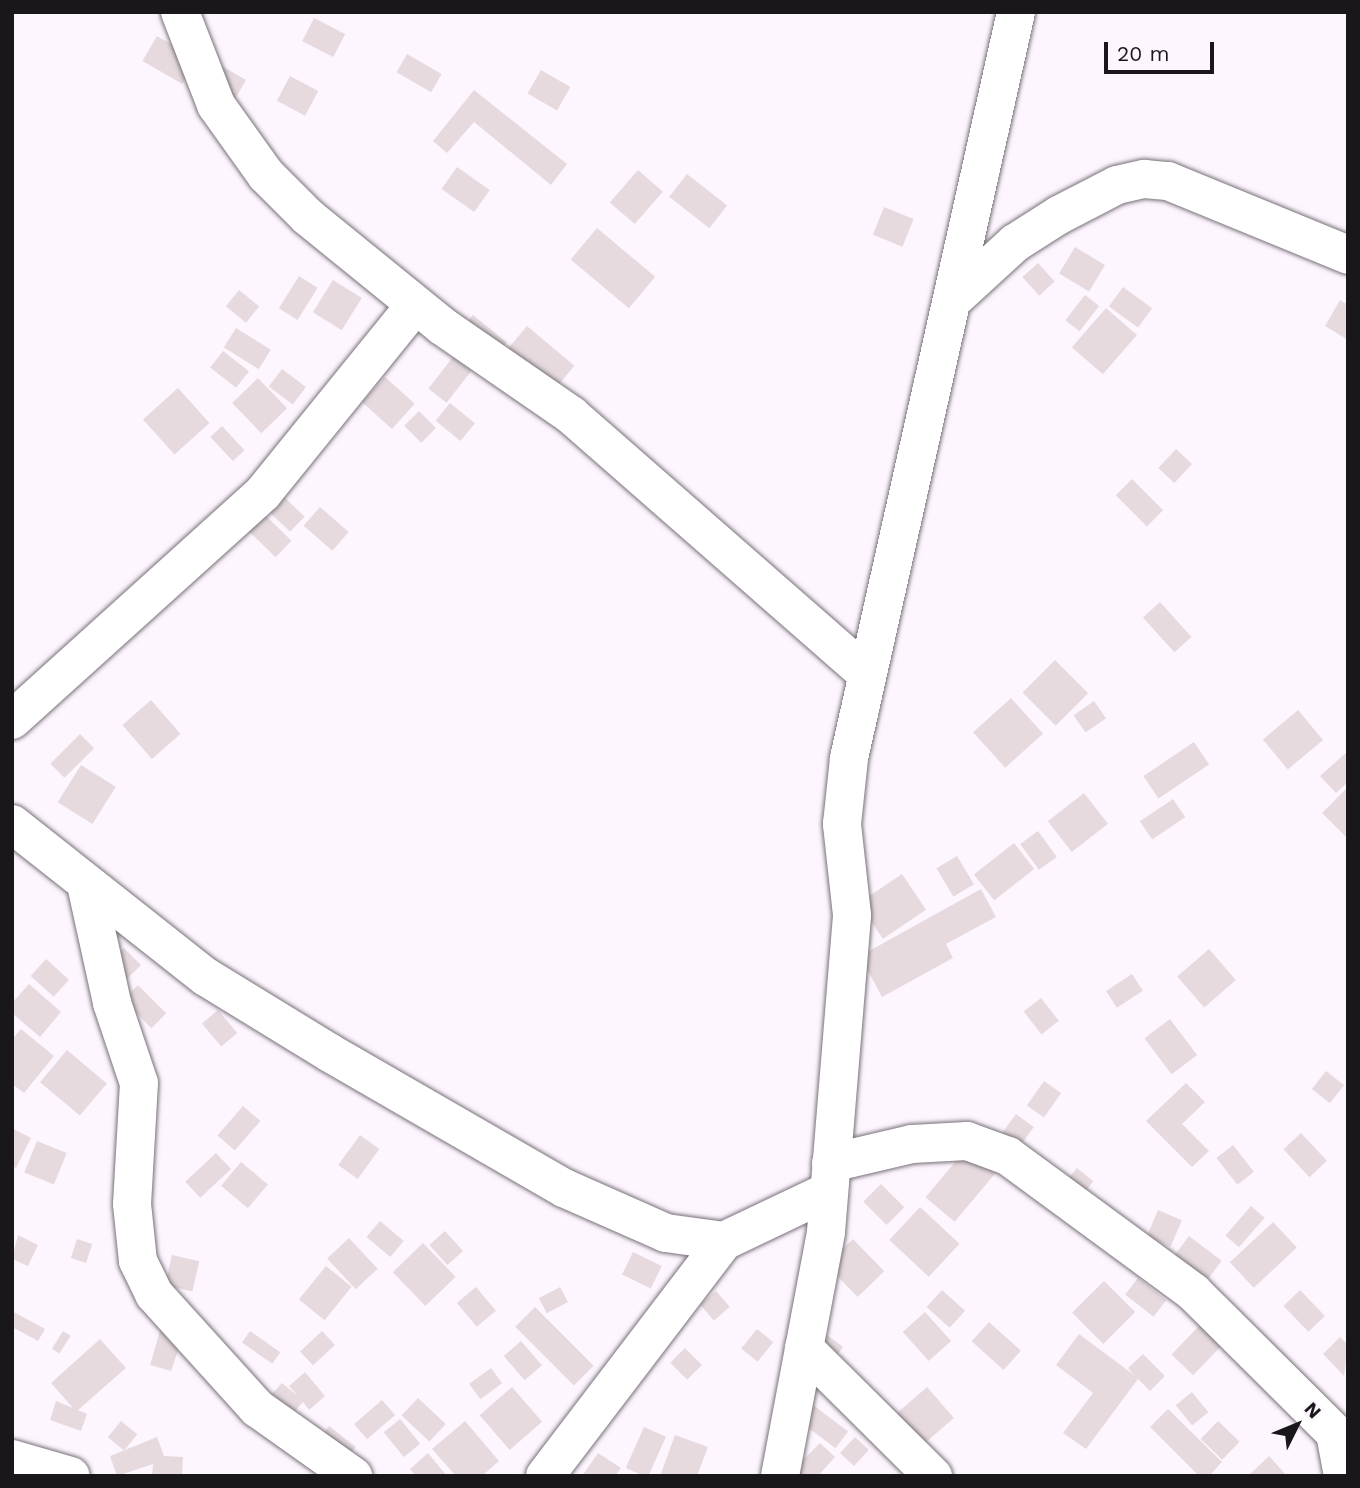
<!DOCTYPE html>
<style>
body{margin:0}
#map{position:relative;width:1360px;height:1488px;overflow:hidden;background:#fef6ff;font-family:"Work Sans",sans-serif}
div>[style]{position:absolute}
.building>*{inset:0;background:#e6dadf;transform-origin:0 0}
.roads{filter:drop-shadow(0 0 2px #787179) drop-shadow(0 0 2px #787179)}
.minor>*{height:38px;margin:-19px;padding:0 19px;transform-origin:19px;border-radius:19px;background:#fff}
span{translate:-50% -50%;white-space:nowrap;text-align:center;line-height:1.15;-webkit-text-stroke:5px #fef6ff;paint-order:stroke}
.frame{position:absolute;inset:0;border:14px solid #1a171a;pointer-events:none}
.north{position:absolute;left:1262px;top:1390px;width:70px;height:70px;-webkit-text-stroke:5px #fef6ff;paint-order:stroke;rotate:47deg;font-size:19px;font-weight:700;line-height:28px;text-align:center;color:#1a171a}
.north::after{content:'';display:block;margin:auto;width:24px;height:32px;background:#1a171a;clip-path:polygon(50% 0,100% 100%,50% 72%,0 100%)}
.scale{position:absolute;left:1104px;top:42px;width:110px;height:32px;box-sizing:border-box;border:4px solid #1a171a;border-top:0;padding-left:9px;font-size:21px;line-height:24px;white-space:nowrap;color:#1a171a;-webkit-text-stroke:5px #fef6ff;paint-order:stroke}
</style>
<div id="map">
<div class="building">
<i style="left:314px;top:18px;width:35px;height:26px;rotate:27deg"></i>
<i style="left:157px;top:36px;width:46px;height:29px;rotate:30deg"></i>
<i style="left:407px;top:54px;width:40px;height:21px;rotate:30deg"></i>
<i style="clip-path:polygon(210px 59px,246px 80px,231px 106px)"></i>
<i style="left:541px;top:70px;width:34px;height:27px;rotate:30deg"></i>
<i style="left:290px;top:76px;width:32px;height:28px;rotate:28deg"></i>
<i style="clip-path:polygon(474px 90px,567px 164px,551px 185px,474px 122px,447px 153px,433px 141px)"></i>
<i style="left:457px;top:167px;width:40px;height:27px;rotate:35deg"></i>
<i style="left:638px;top:170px;width:33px;height:43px;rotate:41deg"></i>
<i style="left:687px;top:174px;width:51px;height:29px;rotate:38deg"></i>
<i style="left:884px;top:207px;width:32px;height:30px;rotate:22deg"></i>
<i style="left:597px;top:228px;width:76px;height:41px;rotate:40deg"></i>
<i style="left:1075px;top:247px;width:35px;height:31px;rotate:31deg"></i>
<i style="left:1038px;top:263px;width:25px;height:21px;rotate:48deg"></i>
<i style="left:299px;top:276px;width:22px;height:38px;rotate:32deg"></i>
<i style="left:333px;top:280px;width:34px;height:38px;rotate:32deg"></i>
<i style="left:1123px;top:287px;width:36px;height:24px;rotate:36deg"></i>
<i style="left:239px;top:290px;width:26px;height:21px;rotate:39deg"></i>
<i style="left:1085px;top:295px;width:18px;height:32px;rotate:38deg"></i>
<i style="clip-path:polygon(1340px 300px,1348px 305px,1348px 340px,1325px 326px)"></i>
<i style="left:1106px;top:308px;width:41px;height:52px;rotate:41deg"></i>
<i style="left:473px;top:315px;width:43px;height:28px;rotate:39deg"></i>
<i style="left:527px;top:326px;width:62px;height:40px;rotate:40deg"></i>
<i style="left:236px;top:328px;width:41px;height:23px;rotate:32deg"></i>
<i style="left:223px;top:351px;width:33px;height:21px;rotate:38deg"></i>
<i style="left:453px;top:357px;width:23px;height:40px;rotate:38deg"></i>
<i style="left:282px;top:369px;width:30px;height:22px;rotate:37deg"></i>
<i style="left:385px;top:377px;width:40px;height:34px;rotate:42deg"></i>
<i style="left:258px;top:378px;width:42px;height:36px;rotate:46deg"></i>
<i style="left:178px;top:388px;width:47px;height:47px;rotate:48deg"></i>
<i style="left:450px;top:403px;width:32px;height:23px;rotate:39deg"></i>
<i style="left:419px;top:411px;width:24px;height:21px;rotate:45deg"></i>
<i style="left:222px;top:426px;width:33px;height:16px;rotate:47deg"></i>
<i style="left:1176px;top:449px;width:22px;height:26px;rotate:43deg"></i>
<i style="left:1132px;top:479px;width:44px;height:23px;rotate:45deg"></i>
<i style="left:278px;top:491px;width:37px;height:21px;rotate:44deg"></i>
<i style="left:320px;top:507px;width:38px;height:25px;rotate:41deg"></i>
<i style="left:265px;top:515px;width:37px;height:23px;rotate:44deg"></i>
<i style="left:1160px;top:602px;width:47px;height:23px;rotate:48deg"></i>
<i style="left:1055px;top:660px;width:47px;height:46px;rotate:45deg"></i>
<i style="left:1011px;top:698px;width:48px;height:51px;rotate:48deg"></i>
<i style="left:151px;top:700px;width:45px;height:38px;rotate:49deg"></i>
<i style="left:1094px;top:701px;width:21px;height:25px;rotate:55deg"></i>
<i style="left:1298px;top:710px;width:39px;height:46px;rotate:50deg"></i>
<i style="left:80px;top:734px;width:20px;height:42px;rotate:45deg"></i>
<i style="left:1194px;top:742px;width:27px;height:61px;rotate:56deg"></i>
<i style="clip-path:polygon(1348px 751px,1348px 782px,1336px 793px,1320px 776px)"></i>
<i style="left:81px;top:765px;width:41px;height:44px;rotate:32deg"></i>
<i style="clip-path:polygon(1348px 787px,1348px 839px,1322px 813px)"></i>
<i style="left:1084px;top:793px;width:39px;height:46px;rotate:52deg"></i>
<i style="left:1173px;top:799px;width:22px;height:40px;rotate:56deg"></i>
<i style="left:1038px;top:831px;width:32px;height:22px;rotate:54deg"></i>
<i style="left:1014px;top:843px;width:33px;height:51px;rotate:52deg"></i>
<i style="left:957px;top:856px;width:33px;height:24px;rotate:59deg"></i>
<i style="left:902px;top:874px;width:43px;height:52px;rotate:56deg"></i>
<i style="clip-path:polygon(981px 889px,996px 917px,946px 944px,953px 958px,882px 997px,860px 956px)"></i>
<i style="left:124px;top:948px;width:24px;height:47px;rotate:45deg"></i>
<i style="left:1209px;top:949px;width:41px;height:42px;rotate:49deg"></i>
<i style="left:46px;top:959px;width:31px;height:23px;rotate:42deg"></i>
<i style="left:1132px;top:974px;width:20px;height:31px;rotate:57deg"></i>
<i style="clip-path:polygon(29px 984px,61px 1012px,40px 1037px,12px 1013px,12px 1003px)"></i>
<i style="left:138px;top:985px;width:40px;height:21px;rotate:45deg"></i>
<i style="left:1041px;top:998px;width:29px;height:22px;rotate:52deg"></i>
<i style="left:218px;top:1010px;width:30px;height:21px;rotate:50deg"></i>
<i style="left:1170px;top:1019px;width:45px;height:32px;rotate:53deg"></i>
<i style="clip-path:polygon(21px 1029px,54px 1056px,24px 1093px,12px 1084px,12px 1039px)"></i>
<i style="left:67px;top:1050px;width:52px;height:42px;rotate:40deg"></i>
<i style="left:1326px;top:1071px;width:23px;height:23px;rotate:38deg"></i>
<i style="left:1044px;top:1081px;width:21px;height:30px;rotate:35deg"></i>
<i style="clip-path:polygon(1186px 1083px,1205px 1102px,1182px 1124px,1209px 1151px,1192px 1167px,1146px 1121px)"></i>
<i style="left:243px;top:1106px;width:23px;height:39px;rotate:41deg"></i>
<i style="left:1016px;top:1114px;width:22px;height:29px;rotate:36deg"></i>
<i style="clip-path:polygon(12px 1128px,31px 1138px,16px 1168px,12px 1166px)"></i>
<i style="left:1301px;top:1133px;width:38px;height:24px;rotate:47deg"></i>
<i style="left:360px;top:1135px;width:24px;height:37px;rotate:36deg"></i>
<i style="left:37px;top:1141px;width:32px;height:34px;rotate:22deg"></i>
<i style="left:1233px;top:1145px;width:34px;height:21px;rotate:52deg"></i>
<i style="left:966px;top:1149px;width:38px;height:63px;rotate:40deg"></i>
<i style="left:216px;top:1153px;width:22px;height:42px;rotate:47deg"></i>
<i style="left:241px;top:1162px;width:35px;height:31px;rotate:40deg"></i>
<i style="left:1077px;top:1168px;width:21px;height:24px;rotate:39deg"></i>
<i style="left:881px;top:1184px;width:33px;height:25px;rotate:45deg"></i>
<i style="left:1251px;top:1206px;width:18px;height:39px;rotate:41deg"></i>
<i style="left:920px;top:1207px;width:54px;height:45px;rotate:43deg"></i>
<i style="left:1158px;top:1210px;width:26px;height:29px;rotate:23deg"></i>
<i style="left:380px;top:1221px;width:31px;height:21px;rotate:40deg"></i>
<i style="left:1273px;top:1222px;width:35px;height:59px;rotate:47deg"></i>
<i style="left:445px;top:1231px;width:27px;height:21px;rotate:48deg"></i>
<i style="clip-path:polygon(18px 1235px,38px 1245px,28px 1266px,12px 1259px)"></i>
<i style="left:1189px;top:1236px;width:41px;height:29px;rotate:37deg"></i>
<i style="left:349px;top:1238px;width:42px;height:30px;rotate:47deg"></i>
<i style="left:77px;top:1239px;width:16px;height:20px;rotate:18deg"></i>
<i style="left:853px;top:1239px;width:45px;height:37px;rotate:46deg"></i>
<i style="left:423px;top:1243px;width:47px;height:42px;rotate:46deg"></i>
<i style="left:633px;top:1252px;width:32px;height:25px;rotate:26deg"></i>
<i style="left:172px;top:1255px;width:28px;height:31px;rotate:13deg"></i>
<i style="left:326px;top:1266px;width:33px;height:43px;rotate:39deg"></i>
<i style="left:1138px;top:1278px;width:36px;height:21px;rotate:38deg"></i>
<i style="left:1104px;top:1281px;width:44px;height:45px;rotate:45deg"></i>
<i style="left:476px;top:1287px;width:31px;height:25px;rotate:50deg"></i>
<i style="left:560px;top:1287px;width:17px;height:24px;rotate:62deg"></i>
<i style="left:942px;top:1290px;width:31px;height:23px;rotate:42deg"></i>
<i style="left:1300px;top:1290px;width:36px;height:23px;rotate:46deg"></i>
<i style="left:716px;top:1291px;width:21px;height:21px;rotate:49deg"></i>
<i style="left:535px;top:1307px;width:83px;height:28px;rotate:45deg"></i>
<i style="clip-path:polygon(12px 1311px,45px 1329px,38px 1341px,12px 1327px)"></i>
<i style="left:925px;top:1312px;width:39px;height:30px;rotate:48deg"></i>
<i style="left:989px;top:1322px;width:43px;height:26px;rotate:42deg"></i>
<i style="clip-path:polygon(814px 1325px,843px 1347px,827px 1367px)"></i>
<i style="left:1200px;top:1325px;width:30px;height:41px;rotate:44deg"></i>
<i style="left:757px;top:1329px;width:21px;height:25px;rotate:39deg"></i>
<i style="left:63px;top:1331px;width:9px;height:21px;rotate:32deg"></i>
<i style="clip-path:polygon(160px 1331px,191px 1341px,179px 1348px,171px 1371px,150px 1365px)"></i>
<i style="left:250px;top:1331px;width:37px;height:14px;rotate:35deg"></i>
<i style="left:322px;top:1331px;width:19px;height:30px;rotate:47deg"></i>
<i style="clip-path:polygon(1079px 1334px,1134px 1375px,1128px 1368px,1143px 1354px,1165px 1376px,1150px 1391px,1138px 1379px,1086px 1449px,1063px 1433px,1093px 1393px,1056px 1365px)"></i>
<i style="clip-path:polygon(1340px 1337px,1348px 1345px,1344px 1376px,1323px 1354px)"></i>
<i style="clip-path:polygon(100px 1339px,126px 1368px,78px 1410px,87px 1414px,81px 1431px,50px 1420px,56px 1401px,73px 1408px,51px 1383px)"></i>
<i style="left:521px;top:1341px;width:32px;height:23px;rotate:49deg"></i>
<i style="left:685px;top:1348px;width:24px;height:21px;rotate:45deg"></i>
<i style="left:491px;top:1368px;width:19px;height:27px;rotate:54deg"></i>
<i style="clip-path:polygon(305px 1372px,325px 1396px,309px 1410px,303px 1402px,290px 1416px,269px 1397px,282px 1383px,298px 1396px,289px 1386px)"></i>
<i style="left:512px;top:1387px;width:46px;height:43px;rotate:49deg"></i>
<i style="left:927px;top:1387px;width:41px;height:57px;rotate:49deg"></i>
<i style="left:1192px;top:1392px;width:26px;height:21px;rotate:51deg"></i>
<i style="left:418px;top:1398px;width:38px;height:24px;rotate:43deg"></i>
<i style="left:382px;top:1400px;width:20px;height:37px;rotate:49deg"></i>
<i style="left:813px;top:1405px;width:44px;height:21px;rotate:37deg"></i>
<i style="clip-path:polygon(1168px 1409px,1222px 1462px,1209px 1476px,1199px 1476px,1150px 1427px)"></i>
<i style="left:400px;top:1419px;width:32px;height:21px;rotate:51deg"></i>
<i style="left:121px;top:1421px;width:21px;height:21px;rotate:39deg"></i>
<i style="clip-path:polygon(465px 1421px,499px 1461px,482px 1476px,456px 1476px,432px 1449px)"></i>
<i style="left:1218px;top:1421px;width:30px;height:25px;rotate:44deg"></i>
<i style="left:329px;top:1426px;width:34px;height:19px;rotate:38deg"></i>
<i style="left:644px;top:1427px;width:24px;height:45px;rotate:24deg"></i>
<i style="clip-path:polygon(675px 1435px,708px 1447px,697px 1476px,660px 1476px)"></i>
<i style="clip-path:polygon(157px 1437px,164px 1456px,183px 1457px,182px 1476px,152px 1476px,153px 1464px,117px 1476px,110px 1456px)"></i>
<i style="left:855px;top:1437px;width:19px;height:22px;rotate:43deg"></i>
<i style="clip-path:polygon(820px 1443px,835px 1457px,818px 1476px,778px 1476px,791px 1448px,804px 1459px)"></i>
<i style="clip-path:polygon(428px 1453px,447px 1476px,416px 1476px,410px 1469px)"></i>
<i style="clip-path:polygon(598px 1453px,621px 1468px,615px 1476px,582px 1476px)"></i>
<i style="clip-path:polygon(1269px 1456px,1287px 1476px,1248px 1476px)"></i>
</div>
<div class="roads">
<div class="minor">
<i style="left:180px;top:12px;width:100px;rotate:68.8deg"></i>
<i style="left:216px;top:105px;width:86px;rotate:54.5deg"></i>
<i style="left:266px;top:175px;width:59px;rotate:45deg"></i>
<i style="left:308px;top:217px;width:173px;rotate:39.1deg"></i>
<i style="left:442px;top:326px;width:157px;rotate:34.6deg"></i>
<i style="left:571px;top:415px;width:392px;rotate:41.2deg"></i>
<i style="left:956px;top:297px;width:80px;rotate:-42.5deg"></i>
<i style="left:1015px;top:243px;width:52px;rotate:-32.5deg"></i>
<i style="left:1059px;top:215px;width:65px;rotate:-27.3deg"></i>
<i style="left:1117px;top:185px;width:28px;rotate:-13deg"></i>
<i style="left:1144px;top:179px;width:24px;rotate:5deg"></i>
<i style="left:1168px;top:181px;width:195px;rotate:22.3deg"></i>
<i style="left:12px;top:720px;width:338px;rotate:-42.1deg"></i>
<i style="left:263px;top:493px;width:242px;rotate:-51deg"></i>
<i style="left:12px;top:824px;width:247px;rotate:38.3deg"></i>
<i style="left:206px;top:977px;width:145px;rotate:31.5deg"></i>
<i style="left:330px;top:1053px;width:270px;rotate:30deg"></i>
<i style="left:564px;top:1188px;width:111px;rotate:23.8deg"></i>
<i style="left:666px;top:1233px;width:59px;rotate:7.9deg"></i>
<i style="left:87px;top:889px;width:117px;rotate:77.6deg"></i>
<i style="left:112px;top:1003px;width:84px;rotate:71.4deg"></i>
<i style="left:139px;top:1083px;width:121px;rotate:93.3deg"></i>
<i style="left:132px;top:1204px;width:57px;rotate:84deg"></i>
<i style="left:138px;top:1261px;width:37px;rotate:64deg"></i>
<i style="left:154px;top:1294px;width:154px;rotate:47.9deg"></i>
<i style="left:257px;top:1408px;width:118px;rotate:35.3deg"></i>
<i style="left:831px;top:1163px;width:83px;rotate:-13.2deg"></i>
<i style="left:912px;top:1144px;width:55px;rotate:-3.1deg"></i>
<i style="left:967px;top:1141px;width:44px;rotate:20.1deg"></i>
<i style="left:1008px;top:1156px;width:230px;rotate:36.3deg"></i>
<i style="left:1193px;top:1292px;width:200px;rotate:44.8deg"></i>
<i style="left:1335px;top:1433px;width:44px;rotate:79.5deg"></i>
<i style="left:804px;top:1348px;width:182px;rotate:44.8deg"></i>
<i style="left:12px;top:1459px;width:61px;rotate:16.1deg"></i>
<i style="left:545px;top:1476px;width:295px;rotate:-52.7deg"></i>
<i style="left:724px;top:1241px;width:116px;rotate:-25.5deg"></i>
<i style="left:780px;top:1476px;width:248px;rotate:-79.3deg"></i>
<i style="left:826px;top:1232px;width:318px;rotate:-85.3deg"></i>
<i style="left:852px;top:915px;width:92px;rotate:-96.3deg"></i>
<i style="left:842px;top:824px;width:66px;rotate:-83.9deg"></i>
<i style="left:849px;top:758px;width:764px;rotate:-77.38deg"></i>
</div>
</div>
<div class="frame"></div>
<div class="north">N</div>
<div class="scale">20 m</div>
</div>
